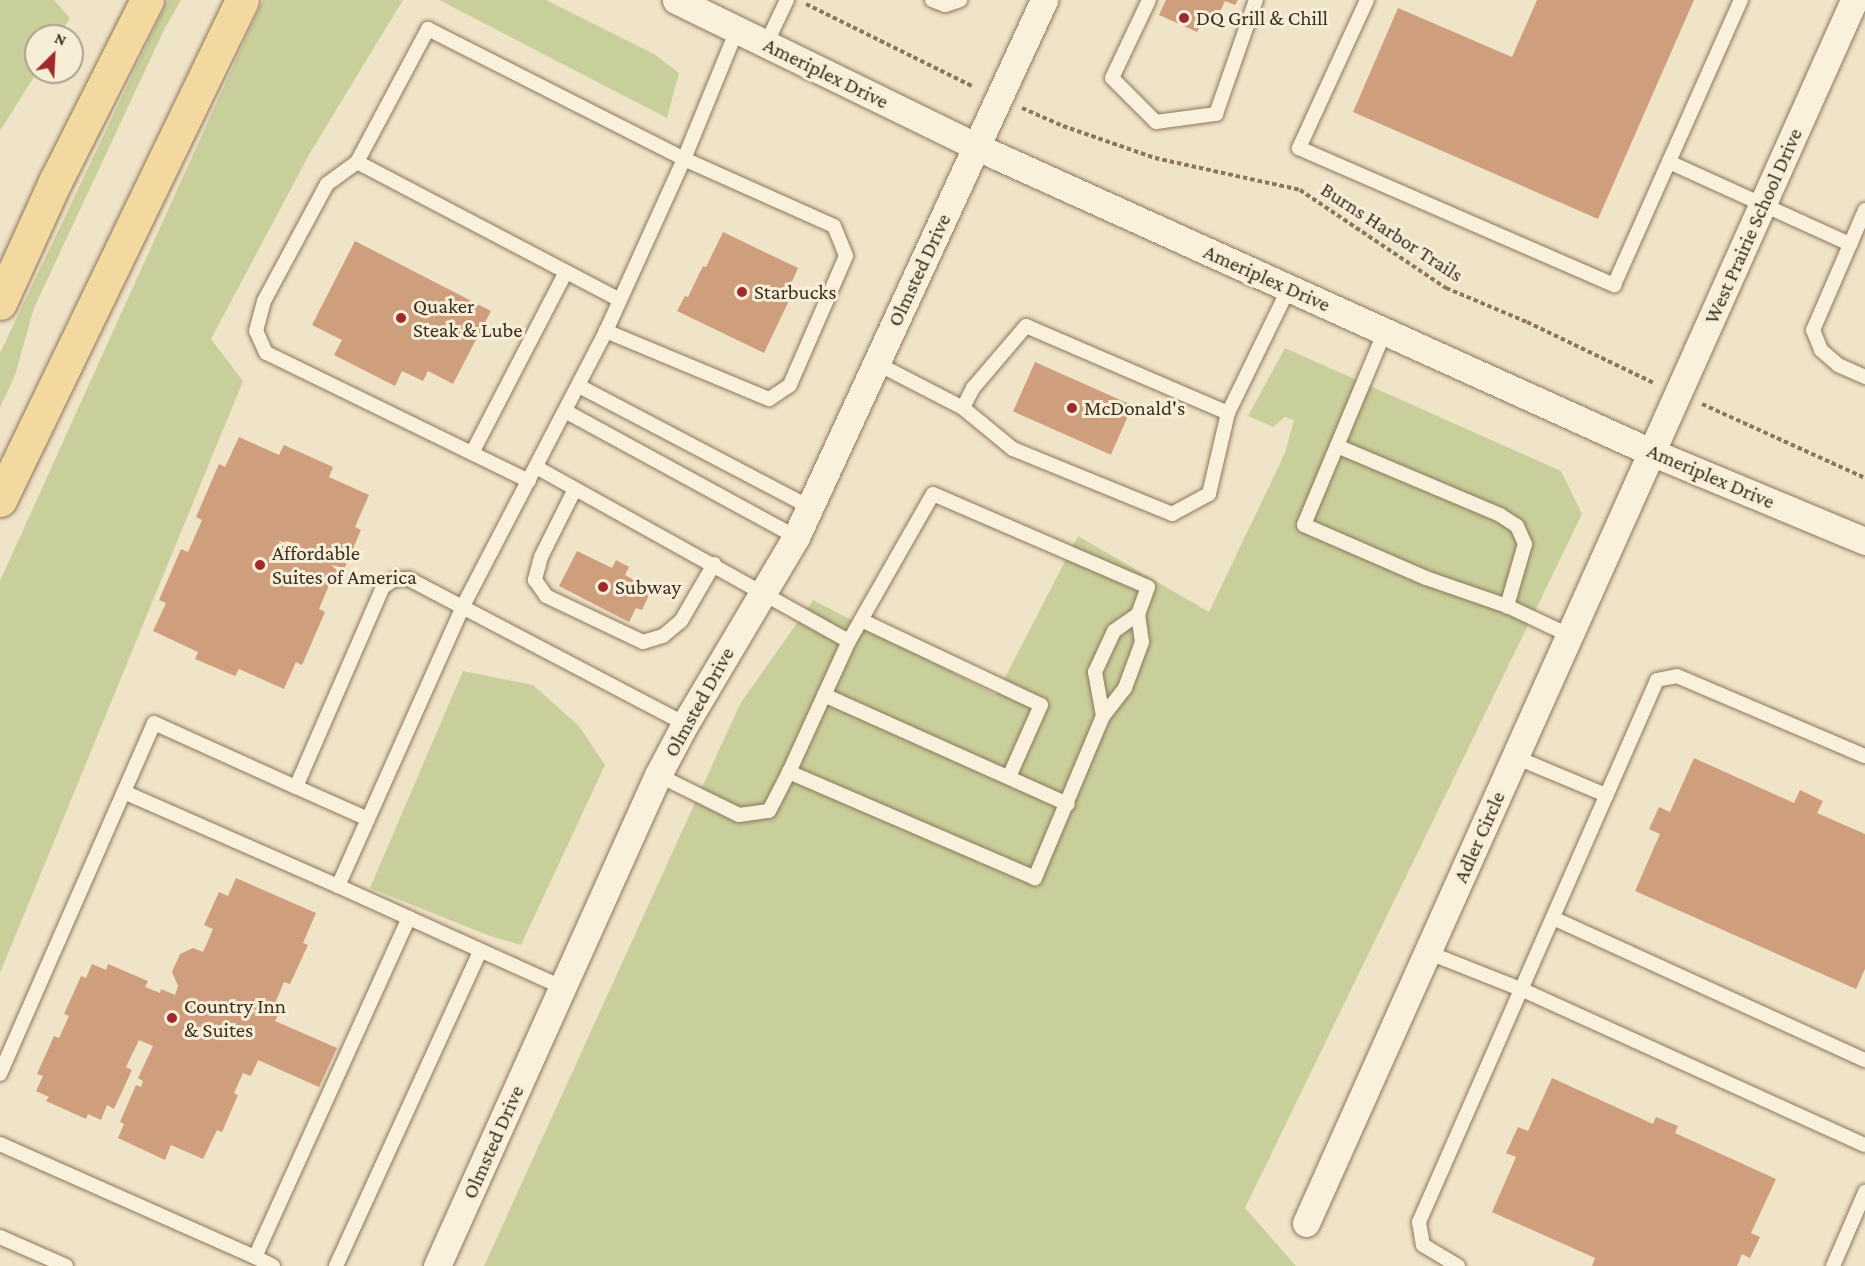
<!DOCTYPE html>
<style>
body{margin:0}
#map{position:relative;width:1865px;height:1266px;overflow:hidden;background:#f0e4c8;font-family:"Crimson Pro",serif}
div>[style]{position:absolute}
.green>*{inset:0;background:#c9cf9b}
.building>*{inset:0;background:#cf9f7d;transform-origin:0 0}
.path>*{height:4px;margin-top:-2px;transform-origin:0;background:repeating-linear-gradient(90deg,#8d765c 0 4.5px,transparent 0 7.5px)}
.roads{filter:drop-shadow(0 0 2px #8d765c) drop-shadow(0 0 2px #8d765c)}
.lane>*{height:14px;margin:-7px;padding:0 7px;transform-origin:7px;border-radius:7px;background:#faf1dc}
.street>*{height:27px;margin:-13.5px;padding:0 13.5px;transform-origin:13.5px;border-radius:13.5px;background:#faf1dc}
.primary>*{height:33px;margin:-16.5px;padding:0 16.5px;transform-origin:16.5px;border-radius:16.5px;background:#f3d9a0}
.dots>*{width:16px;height:16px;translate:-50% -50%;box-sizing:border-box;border:3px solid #f7eed8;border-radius:50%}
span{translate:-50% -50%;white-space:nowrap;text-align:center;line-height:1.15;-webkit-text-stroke:6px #f7eed8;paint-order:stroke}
.poi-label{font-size:21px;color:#3d2e20}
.left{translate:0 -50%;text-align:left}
.street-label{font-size:21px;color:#3d2e20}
.north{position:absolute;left:24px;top:24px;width:60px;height:60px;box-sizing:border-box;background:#f7eed8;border:2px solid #ada18e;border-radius:50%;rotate:24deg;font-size:16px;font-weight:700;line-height:24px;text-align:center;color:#3d2e20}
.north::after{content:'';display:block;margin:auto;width:21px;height:27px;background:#9e2a2b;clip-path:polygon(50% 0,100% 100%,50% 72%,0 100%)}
</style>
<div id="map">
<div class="green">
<i style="clip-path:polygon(0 0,54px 0,70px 18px,59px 36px,36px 36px,37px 72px,0 131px)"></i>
<i style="clip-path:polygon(168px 0,181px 0,165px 28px,34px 308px,15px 375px,0 408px,0 353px)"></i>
<i style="clip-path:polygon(263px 0,403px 0,310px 153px,211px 339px,243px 381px,0 973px,0 581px)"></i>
<i style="clip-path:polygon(439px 0,546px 0,654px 54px,679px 73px,667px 118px)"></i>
<i style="clip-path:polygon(1285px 348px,1561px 471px,1582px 514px,1245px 1208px,1296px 1266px,484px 1266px,740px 704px,813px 600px,996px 695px,1078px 536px,1209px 612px,1285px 453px,1294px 420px,1285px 417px,1273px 427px,1248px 416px)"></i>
<i style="clip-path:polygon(463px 671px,533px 685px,579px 726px,605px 765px,521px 945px,490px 936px,370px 888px)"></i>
</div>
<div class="building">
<i style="clip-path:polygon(1166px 0,1238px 0,1235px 5px,1225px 1px,1216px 20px,1205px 15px,1197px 32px,1159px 15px)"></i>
<i style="clip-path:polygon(1537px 0,1694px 0,1598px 219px,1353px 112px,1398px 8px,1512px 57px)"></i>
<i style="clip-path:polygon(723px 232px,798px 268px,790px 286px,795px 288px,764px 353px,677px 311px,685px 296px,688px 297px,703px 266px,706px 267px)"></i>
<i style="clip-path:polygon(355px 241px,491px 311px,453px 384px,428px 371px,423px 381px,402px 371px,395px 386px,334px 355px,342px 340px,312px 325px)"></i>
<i style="left:1035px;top:362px;width:107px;height:54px;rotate:24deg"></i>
<i style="clip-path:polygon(239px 437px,279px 455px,284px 445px,333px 467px,329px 477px,369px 495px,355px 527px,361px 530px,339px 581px,332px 578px,319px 609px,325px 612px,302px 665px,296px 662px,284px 689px,239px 669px,235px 676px,195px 659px,198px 652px,153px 631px,166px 603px,159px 600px,181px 549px,188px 552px,202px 520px,196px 517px,219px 464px,225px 467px)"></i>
<i style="clip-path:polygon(577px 551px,612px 568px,616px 560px,629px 567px,625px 575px,647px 587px,645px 591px,650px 593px,642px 610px,636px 608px,629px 622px,559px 586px)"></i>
<i style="clip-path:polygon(1694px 758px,1794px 803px,1800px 790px,1823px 801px,1817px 813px,1865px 834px,1865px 969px,1856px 989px,1635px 891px,1660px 834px,1649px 829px,1659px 807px,1670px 812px)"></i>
<i style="clip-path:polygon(236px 878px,316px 913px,303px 943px,308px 945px,290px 984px,284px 982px,276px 1001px,283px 1004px,275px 1021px,337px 1048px,319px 1087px,258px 1060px,251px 1076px,243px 1073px,234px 1093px,238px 1095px,222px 1132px,217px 1130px,203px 1159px,171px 1145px,165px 1160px,118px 1138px,124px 1124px,120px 1122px,136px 1085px,141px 1087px,143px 1081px,138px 1078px,153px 1046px,139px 1040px,126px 1067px,132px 1070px,114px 1109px,107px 1105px,101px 1120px,88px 1114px,86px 1119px,46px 1101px,49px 1097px,36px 1091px,43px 1076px,37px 1074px,54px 1036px,59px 1038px,69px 1016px,64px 1014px,81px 976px,86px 978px,92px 964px,106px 970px,108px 964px,148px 981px,145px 987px,160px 993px,161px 989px,175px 995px,178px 986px,172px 972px,180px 954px,193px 948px,203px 952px,213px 929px,204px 925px,219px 892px,228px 896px)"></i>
<i style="clip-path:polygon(1552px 1078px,1653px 1124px,1656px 1117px,1678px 1126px,1675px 1133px,1776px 1179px,1751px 1233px,1760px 1237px,1750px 1258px,1742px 1254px,1737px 1266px,1592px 1266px,1595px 1258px,1492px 1212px,1516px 1157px,1506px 1153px,1518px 1127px,1528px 1131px)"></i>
</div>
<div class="path">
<i style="left:806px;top:4px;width:187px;rotate:26.3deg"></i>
<i style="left:1022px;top:108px;width:45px;rotate:23.7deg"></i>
<i style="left:1063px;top:126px;width:97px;rotate:19.2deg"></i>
<i style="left:1155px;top:158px;width:148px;rotate:12.4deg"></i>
<i style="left:1300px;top:190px;width:176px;rotate:33.9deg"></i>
<i style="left:1446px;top:288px;width:88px;rotate:22.8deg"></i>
<i style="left:1527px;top:322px;width:141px;rotate:25.7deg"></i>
<i style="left:1702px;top:404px;width:179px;rotate:24.4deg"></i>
</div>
<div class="roads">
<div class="lane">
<i style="left:932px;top:0;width:14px;rotate:21deg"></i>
<i style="left:945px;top:5px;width:16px;rotate:-18deg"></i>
<i style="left:1149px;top:0;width:86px;rotate:115.4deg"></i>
<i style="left:1112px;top:78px;width:62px;rotate:45deg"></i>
<i style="left:1156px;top:122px;width:61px;rotate:-7.6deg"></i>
<i style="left:1216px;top:114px;width:121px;rotate:-70.7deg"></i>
<i style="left:1367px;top:0;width:163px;rotate:114.7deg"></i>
<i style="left:1299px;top:148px;width:344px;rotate:23.5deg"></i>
<i style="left:1614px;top:285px;width:312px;rotate:-66deg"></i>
<i style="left:766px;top:44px;width:49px;rotate:-64.5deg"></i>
<i style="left:357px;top:162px;width:297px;rotate:27.7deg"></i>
<i style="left:1669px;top:162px;width:199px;rotate:24.4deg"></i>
<i style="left:1865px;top:210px;width:131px;rotate:113.4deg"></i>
<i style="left:1813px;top:330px;width:22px;rotate:68deg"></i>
<i style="left:1821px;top:350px;width:23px;rotate:41deg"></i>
<i style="left:1838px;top:365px;width:30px;rotate:24deg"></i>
<i style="left:1385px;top:331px;width:210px;rotate:112.7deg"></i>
<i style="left:1304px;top:525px;width:133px;rotate:23.5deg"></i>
<i style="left:1426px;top:578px;width:86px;rotate:19.1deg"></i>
<i style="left:1507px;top:606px;width:68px;rotate:25.1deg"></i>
<i style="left:876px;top:363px;width:98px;rotate:27.3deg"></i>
<i style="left:579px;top:386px;width:260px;rotate:27.7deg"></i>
<i style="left:565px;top:411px;width:263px;rotate:28.6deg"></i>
<i style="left:1228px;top:413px;width:220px;rotate:-156.7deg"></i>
<i style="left:1026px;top:326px;width:82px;rotate:130.5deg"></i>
<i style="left:973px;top:388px;width:22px;rotate:117deg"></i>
<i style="left:963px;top:408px;width:65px;rotate:39.4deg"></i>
<i style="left:1013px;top:449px;width:172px;rotate:22.2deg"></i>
<i style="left:1172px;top:514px;width:42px;rotate:-28.4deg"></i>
<i style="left:1209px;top:494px;width:83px;rotate:-76.8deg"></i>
<i style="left:1228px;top:413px;width:139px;rotate:-64deg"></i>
<i style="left:1337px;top:446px;width:177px;rotate:22.9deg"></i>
<i style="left:1500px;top:515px;width:20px;rotate:33deg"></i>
<i style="left:1517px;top:526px;width:20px;rotate:66deg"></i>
<i style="left:1525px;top:544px;width:65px;rotate:106.2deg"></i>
<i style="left:472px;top:453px;width:204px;rotate:-62.6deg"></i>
<i style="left:536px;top:467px;width:358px;rotate:29.1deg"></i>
<i style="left:849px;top:641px;width:169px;rotate:-60.3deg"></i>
<i style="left:933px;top:494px;width:234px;rotate:23.4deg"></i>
<i style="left:1148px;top:587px;width:29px;rotate:110deg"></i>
<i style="left:1138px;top:614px;width:28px;rotate:82deg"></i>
<i style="left:1142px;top:642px;width:49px;rotate:110.3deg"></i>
<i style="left:1125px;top:688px;width:36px;rotate:128deg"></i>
<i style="left:1103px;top:716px;width:176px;rotate:112.8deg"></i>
<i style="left:1035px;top:878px;width:268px;rotate:-156.7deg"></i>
<i style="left:789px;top:772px;width:144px;rotate:-65.4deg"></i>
<i style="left:529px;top:481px;width:292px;rotate:-154deg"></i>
<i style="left:266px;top:353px;width:24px;rotate:-114deg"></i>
<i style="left:256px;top:331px;width:31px;rotate:-75deg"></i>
<i style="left:264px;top:301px;width:133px;rotate:-61.7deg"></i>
<i style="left:327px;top:184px;width:37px;rotate:-36deg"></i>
<i style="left:357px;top:162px;width:151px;rotate:-61.9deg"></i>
<i style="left:428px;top:29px;width:287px;rotate:26.9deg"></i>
<i style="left:684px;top:159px;width:164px;rotate:24.1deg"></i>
<i style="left:834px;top:226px;width:32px;rotate:68deg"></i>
<i style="left:846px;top:256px;width:141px;rotate:113.5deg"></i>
<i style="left:790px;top:385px;width:25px;rotate:146deg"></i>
<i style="left:769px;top:399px;width:177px;rotate:-157.4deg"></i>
<i style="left:575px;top:489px;width:76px;rotate:116.6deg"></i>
<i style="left:541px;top:557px;width:24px;rotate:105deg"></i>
<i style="left:535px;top:580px;width:19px;rotate:55deg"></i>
<i style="left:546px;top:596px;width:107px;rotate:25.4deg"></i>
<i style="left:643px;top:642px;width:21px;rotate:-17deg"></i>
<i style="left:663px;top:636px;width:23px;rotate:-40deg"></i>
<i style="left:681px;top:621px;width:66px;rotate:-59.9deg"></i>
<i style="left:861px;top:620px;width:199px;rotate:25.3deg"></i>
<i style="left:1041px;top:705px;width:79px;rotate:114deg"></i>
<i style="left:824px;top:695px;width:267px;rotate:24.1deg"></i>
<i style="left:1103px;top:716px;width:45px;rotate:-100.3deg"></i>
<i style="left:1095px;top:672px;width:45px;rotate:-65.1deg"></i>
<i style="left:1114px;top:631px;width:29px;rotate:-35deg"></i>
<i style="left:1515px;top:757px;width:99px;rotate:22.7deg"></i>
<i style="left:658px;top:775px;width:90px;rotate:26.3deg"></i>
<i style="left:739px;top:815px;width:30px;rotate:-8deg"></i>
<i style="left:769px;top:811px;width:44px;rotate:-62.9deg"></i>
<i style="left:124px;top:792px;width:234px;rotate:23.7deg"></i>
<i style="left:368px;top:819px;width:79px;rotate:-156deg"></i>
<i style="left:296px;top:787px;width:218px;rotate:-66.5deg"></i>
<i style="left:383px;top:587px;width:14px;rotate:-34deg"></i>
<i style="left:395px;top:579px;width:14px"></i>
<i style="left:409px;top:579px;width:312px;rotate:27.7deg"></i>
<i style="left:409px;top:918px;width:78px;rotate:-155.7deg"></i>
<i style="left:338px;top:886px;width:307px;rotate:-65.9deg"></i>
<i style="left:463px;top:606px;width:310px;rotate:-62.5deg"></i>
<i style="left:606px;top:331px;width:189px;rotate:-65.6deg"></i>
<i style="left:684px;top:159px;width:139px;rotate:-67.7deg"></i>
<i style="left:1553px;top:918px;width:343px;rotate:24.5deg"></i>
<i style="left:1427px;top:952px;width:103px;rotate:21.6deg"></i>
<i style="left:1523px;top:990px;width:375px;rotate:24.4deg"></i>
<i style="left:0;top:1074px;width:383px;rotate:-66.3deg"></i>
<i style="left:154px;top:723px;width:156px;rotate:24.3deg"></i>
<i style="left:0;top:1144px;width:279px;rotate:23.9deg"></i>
<i style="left:0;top:1237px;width:72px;rotate:23.7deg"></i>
<i style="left:273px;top:1266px;width:20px;rotate:-153deg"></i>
<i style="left:255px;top:1257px;width:372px;rotate:-65.6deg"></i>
<i style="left:409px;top:918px;width:168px;rotate:24.3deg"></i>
<i style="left:336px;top:1266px;width:346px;rotate:-65.4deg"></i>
<i style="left:1458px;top:1266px;width:41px;rotate:-149deg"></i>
<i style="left:1423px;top:1245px;width:23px;rotate:-100deg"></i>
<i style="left:1419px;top:1222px;width:592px;rotate:-66.29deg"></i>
<i style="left:1657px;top:680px;width:20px;rotate:-11deg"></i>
<i style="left:1677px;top:676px;width:204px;rotate:23.1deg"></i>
<i style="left:1833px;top:1266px;width:81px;rotate:-66.6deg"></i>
</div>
<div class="street">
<i style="left:676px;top:0;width:335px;rotate:26deg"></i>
<i style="left:977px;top:147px;width:740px;rotate:24.35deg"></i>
<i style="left:1651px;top:452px;width:232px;rotate:22.6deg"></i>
<i style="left:1306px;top:1223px;width:1340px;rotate:-65.86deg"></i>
<i style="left:437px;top:1266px;width:538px;rotate:-65.77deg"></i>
<i style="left:658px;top:775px;width:58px;rotate:-62.1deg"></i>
<i style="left:685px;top:724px;width:217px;rotate:-59.3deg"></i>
<i style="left:796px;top:537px;width:592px;rotate:-65.21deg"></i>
</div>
<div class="primary">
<i style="left:0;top:303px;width:133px;rotate:-65.6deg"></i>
<i style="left:55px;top:182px;width:204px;rotate:-63.2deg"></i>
<i style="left:0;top:500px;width:555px;rotate:-64.17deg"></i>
</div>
</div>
<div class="dots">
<i style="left:1184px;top:18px;background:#9e2a2b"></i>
<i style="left:742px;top:292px;background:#9e2a2b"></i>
<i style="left:401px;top:318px;background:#9e2a2b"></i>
<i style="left:1072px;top:408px;background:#9e2a2b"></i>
<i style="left:260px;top:565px;background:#9e2a2b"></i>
<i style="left:603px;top:587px;background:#9e2a2b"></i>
<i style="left:172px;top:1018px;background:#9e2a2b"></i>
</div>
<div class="poi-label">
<span class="left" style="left:1196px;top:18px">DQ Grill &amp; Chill</span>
<span class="left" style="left:754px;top:292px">Starbucks</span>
<span class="left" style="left:413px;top:318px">Quaker<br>Steak &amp; Lube</span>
<span class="left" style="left:1084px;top:408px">McDonald's</span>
<span class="left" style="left:272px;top:565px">Affordable<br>Suites of America</span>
<span class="left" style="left:615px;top:587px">Subway</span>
<span class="left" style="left:184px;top:1018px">Country Inn<br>&amp; Suites</span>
</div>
<div class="street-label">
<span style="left:826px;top:73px;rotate:26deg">Ameriplex Drive</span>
<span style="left:1753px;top:226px;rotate:-66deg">West Prairie School Drive</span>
<span style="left:1392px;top:232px;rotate:33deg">Burns Harbor Trails</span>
<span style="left:919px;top:270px;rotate:-65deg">Olmsted Drive</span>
<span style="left:1267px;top:278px;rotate:24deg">Ameriplex Drive</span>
<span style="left:1711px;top:476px;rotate:23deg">Ameriplex Drive</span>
<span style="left:699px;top:702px;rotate:-61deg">Olmsted Drive</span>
<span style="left:1479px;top:837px;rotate:-66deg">Adler Circle</span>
<span style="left:493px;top:1142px;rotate:-66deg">Olmsted Drive</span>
</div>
<div class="north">N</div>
</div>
